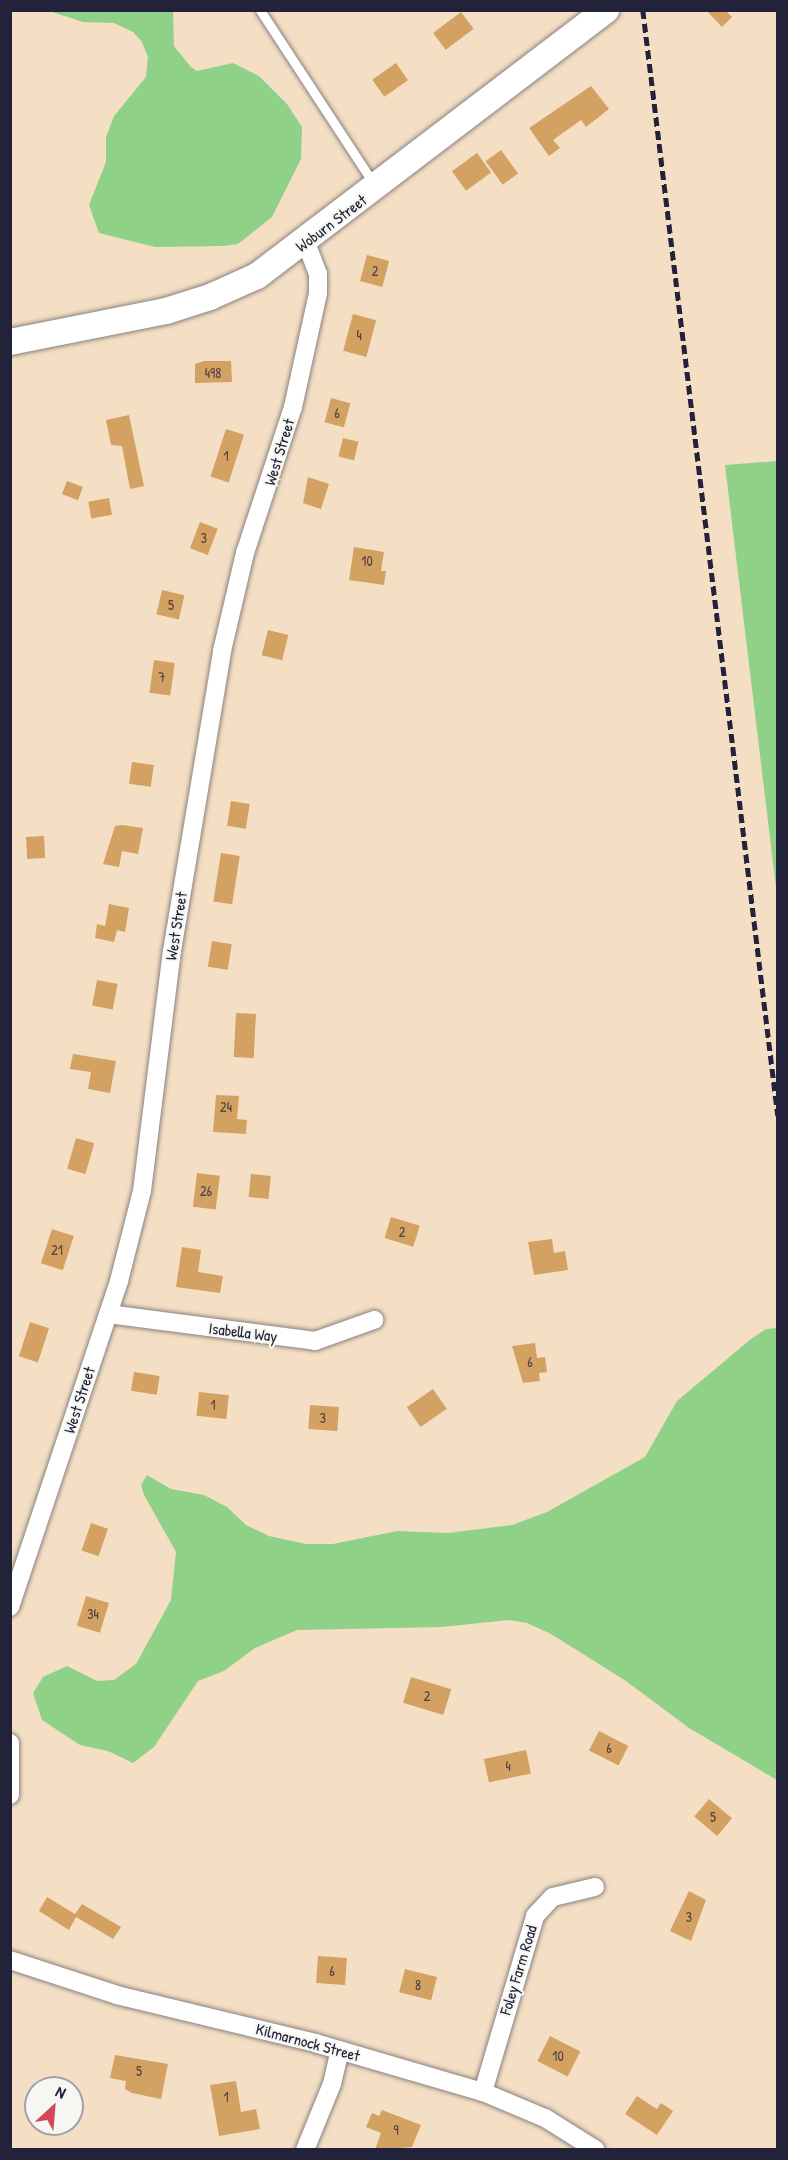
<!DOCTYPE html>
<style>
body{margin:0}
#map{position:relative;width:788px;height:2160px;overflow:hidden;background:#f4dfc4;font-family:"Patrick Hand",sans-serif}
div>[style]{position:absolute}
.green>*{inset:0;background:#90d188}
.building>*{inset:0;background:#d3a162;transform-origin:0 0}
.roads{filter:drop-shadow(0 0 2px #8b8080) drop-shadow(0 0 2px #8b8080)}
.lane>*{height:9px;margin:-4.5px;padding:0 4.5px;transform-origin:4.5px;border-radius:4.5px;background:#fff}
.street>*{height:18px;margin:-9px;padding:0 9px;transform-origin:9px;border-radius:9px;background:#fff}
.secondary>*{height:26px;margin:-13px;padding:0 13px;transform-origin:13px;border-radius:13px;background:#fff}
.rail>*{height:4.5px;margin-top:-2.25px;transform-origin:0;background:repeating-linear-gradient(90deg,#22223b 0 9px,transparent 0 13.5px)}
span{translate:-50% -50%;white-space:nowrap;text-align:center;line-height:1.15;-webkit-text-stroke:4.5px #f6f6f2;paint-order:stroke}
.number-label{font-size:14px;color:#4e4245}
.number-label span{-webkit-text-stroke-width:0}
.street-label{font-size:16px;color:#22223b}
.frame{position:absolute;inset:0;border:12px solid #22223b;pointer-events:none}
.north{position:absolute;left:24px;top:2076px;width:60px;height:60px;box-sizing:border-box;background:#f6f6f2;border:2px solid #a1a1a9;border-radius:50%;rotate:26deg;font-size:16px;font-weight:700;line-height:24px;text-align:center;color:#22223b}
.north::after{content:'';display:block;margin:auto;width:21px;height:27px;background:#d1495b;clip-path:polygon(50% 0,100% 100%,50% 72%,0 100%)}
</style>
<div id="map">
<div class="green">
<i style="clip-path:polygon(49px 11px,173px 11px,174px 46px,191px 67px,197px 71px,233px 63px,259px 76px,287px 104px,302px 127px,301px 159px,272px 217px,238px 244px,223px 246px,155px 247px,99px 233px,89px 205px,106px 162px,106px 137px,114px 116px,146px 77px,148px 57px,142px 42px,133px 32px,114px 23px,83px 22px)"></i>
<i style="clip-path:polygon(777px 461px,778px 461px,777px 896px,725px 465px)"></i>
<i style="clip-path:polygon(777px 1328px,777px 1780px,689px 1728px,626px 1681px,551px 1634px,527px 1623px,509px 1620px,442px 1627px,297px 1630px,255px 1648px,224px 1671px,198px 1681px,154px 1747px,133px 1763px,108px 1751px,80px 1745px,42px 1720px,33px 1693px,43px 1677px,67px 1666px,97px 1681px,114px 1680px,136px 1664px,171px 1600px,176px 1552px,144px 1495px,141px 1485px,147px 1475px,171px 1489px,204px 1495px,227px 1507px,246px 1525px,269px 1536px,306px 1544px,333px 1544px,397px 1531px,448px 1533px,512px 1525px,547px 1512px,645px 1457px,677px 1401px,751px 1339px,766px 1329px)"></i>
</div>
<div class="building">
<i style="clip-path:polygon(706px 10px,725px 10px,732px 17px,722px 27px)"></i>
<i style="left:461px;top:12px;width:21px;height:35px;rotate:53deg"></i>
<i style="left:396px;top:63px;width:21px;height:29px;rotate:55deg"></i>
<i style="clip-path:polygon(591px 86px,609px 109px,586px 127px,581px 120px,553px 140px,560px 148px,549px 156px,529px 128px)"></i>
<i style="left:501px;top:150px;width:29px;height:19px;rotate:54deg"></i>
<i style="left:477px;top:153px;width:24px;height:31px;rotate:54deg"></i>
<i style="left:367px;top:255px;width:23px;height:27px;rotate:15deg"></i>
<i style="left:353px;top:314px;width:24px;height:38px;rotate:15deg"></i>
<i style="clip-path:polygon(204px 361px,231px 361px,232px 382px,195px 383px,195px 364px)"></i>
<i style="left:331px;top:398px;width:20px;height:25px;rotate:15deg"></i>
<i style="clip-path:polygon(129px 415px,144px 486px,130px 489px,122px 446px,111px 445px,106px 420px)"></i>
<i style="left:226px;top:429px;width:19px;height:50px;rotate:18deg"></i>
<i style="left:343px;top:438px;width:16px;height:19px;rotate:14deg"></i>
<i style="clip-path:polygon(308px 477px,329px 484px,321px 509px,303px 503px)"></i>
<i style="left:67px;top:481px;width:17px;height:14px;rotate:21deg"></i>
<i style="left:109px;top:498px;width:17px;height:21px;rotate:80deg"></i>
<i style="left:200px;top:522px;width:19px;height:28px;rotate:21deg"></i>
<i style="clip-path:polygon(354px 547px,384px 552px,381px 571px,386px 571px,384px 585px,349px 580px)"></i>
<i style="left:162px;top:590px;width:23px;height:25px;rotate:13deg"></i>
<i style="left:268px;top:630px;width:21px;height:26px;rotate:14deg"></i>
<i style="left:154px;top:660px;width:21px;height:33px;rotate:8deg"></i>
<i style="left:132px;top:762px;width:22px;height:22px;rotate:8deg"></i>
<i style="left:231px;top:801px;width:19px;height:25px;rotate:9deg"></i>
<i style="clip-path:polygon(122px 825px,143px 828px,138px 854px,122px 851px,119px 867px,103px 864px,115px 826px)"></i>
<i style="left:44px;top:836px;width:22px;height:18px;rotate:87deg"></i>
<i style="left:221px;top:853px;width:19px;height:49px;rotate:9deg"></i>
<i style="clip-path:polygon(109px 904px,129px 908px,125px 932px,117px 930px,114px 942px,95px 938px,97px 924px,105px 926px)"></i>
<i style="left:212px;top:941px;width:20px;height:26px;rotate:9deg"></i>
<i style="left:97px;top:980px;width:21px;height:26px;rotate:11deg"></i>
<i style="left:236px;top:1013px;width:20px;height:44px;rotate:3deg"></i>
<i style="clip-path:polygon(73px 1054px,116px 1061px,110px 1093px,88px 1089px,91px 1072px,70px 1069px)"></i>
<i style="clip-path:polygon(216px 1095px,239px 1096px,237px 1119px,247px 1120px,246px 1134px,213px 1132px)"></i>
<i style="left:76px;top:1138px;width:19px;height:32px;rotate:16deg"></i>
<i style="left:197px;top:1173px;width:23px;height:34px;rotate:7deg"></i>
<i style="left:251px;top:1174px;width:20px;height:23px;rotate:6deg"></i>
<i style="left:391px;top:1217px;width:30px;height:22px;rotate:17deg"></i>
<i style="left:52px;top:1229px;width:23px;height:36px;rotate:18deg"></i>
<i style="clip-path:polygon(552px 1239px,554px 1253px,565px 1251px,568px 1270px,534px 1275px,528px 1242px)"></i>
<i style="clip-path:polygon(182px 1247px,201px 1250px,198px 1272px,223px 1276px,220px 1293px,176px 1287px)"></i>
<i style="left:30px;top:1322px;width:20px;height:36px;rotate:18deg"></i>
<i style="clip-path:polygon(535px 1343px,537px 1358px,545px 1357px,547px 1372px,539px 1373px,540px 1381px,523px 1383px,512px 1346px)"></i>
<i style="left:134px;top:1372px;width:26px;height:19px;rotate:9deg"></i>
<i style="left:433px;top:1389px;width:24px;height:32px;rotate:55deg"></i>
<i style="left:199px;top:1392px;width:30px;height:24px;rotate:6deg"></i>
<i style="left:310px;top:1405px;width:29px;height:24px;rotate:4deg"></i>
<i style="left:91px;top:1523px;width:18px;height:29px;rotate:19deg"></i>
<i style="left:86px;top:1596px;width:24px;height:31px;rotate:17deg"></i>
<i style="left:411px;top:1677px;width:42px;height:27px;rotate:17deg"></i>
<i style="left:599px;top:1731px;width:33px;height:22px;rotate:27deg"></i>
<i style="left:526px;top:1750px;width:24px;height:43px;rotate:78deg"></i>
<i style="left:709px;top:1799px;width:30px;height:23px;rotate:40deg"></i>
<i style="clip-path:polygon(689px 1891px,706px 1900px,691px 1941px,670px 1931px)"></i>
<i style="clip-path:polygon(47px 1897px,75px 1914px,82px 1904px,121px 1927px,113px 1939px,76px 1917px,69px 1930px,39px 1911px)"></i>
<i style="left:318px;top:1956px;width:29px;height:27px;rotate:4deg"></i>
<i style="left:405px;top:1969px;width:33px;height:24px;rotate:14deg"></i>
<i style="left:550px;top:2036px;width:34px;height:28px;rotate:27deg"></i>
<i style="clip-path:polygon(115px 2055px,168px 2064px,161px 2099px,132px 2093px,125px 2089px,126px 2081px,110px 2078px)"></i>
<i style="clip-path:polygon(236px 2081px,241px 2112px,256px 2109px,260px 2129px,219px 2136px,210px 2085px)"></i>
<i style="clip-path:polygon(637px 2096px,657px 2109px,661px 2103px,673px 2111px,657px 2135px,625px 2114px)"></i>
<i style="clip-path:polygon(382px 2110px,421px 2125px,412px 2147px,375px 2150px,381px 2133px,366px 2127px,372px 2113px,379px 2116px)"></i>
</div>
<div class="roads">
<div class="lane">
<i style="left:260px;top:10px;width:208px;rotate:56.8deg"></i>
</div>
<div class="street">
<i style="left:108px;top:1314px;width:209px;rotate:7.4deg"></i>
<i style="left:315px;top:1341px;width:63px;rotate:-19.6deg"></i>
<i style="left:10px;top:1607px;width:344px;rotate:-71.5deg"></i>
<i style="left:119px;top:1281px;width:93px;rotate:-75.7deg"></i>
<i style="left:142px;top:1191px;width:242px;rotate:-82.9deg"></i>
<i style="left:172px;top:951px;width:304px;rotate:-80.5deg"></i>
<i style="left:222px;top:651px;width:101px;rotate:-76.8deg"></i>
<i style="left:245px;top:553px;width:154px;rotate:-71.8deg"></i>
<i style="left:293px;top:407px;width:117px;rotate:-77.6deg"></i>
<i style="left:318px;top:293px;width:19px;rotate:-90deg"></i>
<i style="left:318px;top:274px;width:34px;rotate:-111deg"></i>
<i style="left:10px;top:1743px;width:52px;rotate:90deg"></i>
<i style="left:10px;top:1960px;width:113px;rotate:18.1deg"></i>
<i style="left:117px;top:1995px;width:204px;rotate:13.6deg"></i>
<i style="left:315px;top:2043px;width:175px;rotate:16.3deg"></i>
<i style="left:483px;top:2092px;width:67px;rotate:22.8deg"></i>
<i style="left:545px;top:2118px;width:60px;rotate:32.1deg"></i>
<i style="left:483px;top:2092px;width:184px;rotate:-73.5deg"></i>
<i style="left:535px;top:1916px;width:26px;rotate:-47deg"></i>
<i style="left:553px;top:1897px;width:43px;rotate:-13.4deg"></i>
<i style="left:305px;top:2150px;width:71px;rotate:-67.8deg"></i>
<i style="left:332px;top:2084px;width:35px;rotate:-77deg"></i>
</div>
<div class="secondary">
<i style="left:10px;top:342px;width:159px;rotate:-11.2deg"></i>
<i style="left:166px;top:311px;width:46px;rotate:-17.7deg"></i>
<i style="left:210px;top:297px;width:51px;rotate:-24.1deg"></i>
<i style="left:257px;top:276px;width:439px;rotate:-37.3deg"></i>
</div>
</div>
<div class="rail">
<i style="left:643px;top:10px;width:1114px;rotate:83.04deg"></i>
</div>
<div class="number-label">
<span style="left:375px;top:271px">2</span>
<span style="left:359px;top:335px">4</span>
<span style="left:213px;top:373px">498</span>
<span style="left:337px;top:413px">6</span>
<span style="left:226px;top:456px">1</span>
<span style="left:204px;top:538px">3</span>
<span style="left:367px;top:561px">10</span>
<span style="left:171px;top:605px">5</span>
<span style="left:162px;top:677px">7</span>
<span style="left:226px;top:1107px">24</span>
<span style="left:206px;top:1191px">26</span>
<span style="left:402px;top:1232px">2</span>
<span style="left:57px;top:1250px">21</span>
<span style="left:530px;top:1362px">6</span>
<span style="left:213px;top:1405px">1</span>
<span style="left:323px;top:1418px">3</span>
<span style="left:93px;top:1614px">34</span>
<span style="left:427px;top:1696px">2</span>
<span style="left:609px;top:1748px">6</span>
<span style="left:508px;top:1766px">4</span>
<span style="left:713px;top:1817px">5</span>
<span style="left:689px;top:1917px">3</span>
<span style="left:332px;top:1971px">6</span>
<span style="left:418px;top:1985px">8</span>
<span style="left:558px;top:2056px">10</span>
<span style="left:139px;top:2071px">5</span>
<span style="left:226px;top:2097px">1</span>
<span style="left:396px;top:2130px">9</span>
</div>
<div class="street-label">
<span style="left:331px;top:223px;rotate:-37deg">Woburn Street</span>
<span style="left:279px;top:452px;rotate:-73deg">West Street</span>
<span style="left:176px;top:926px;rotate:-81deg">West Street</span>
<span style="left:243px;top:1332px;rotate:7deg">Isabella Way</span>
<span style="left:79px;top:1400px;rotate:-72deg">West Street</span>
<span style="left:518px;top:1970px;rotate:-73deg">Foley Farm Road</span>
<span style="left:308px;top:2042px;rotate:15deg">Kilmarnock Street</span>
</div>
<div class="frame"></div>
<div class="north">N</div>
</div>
